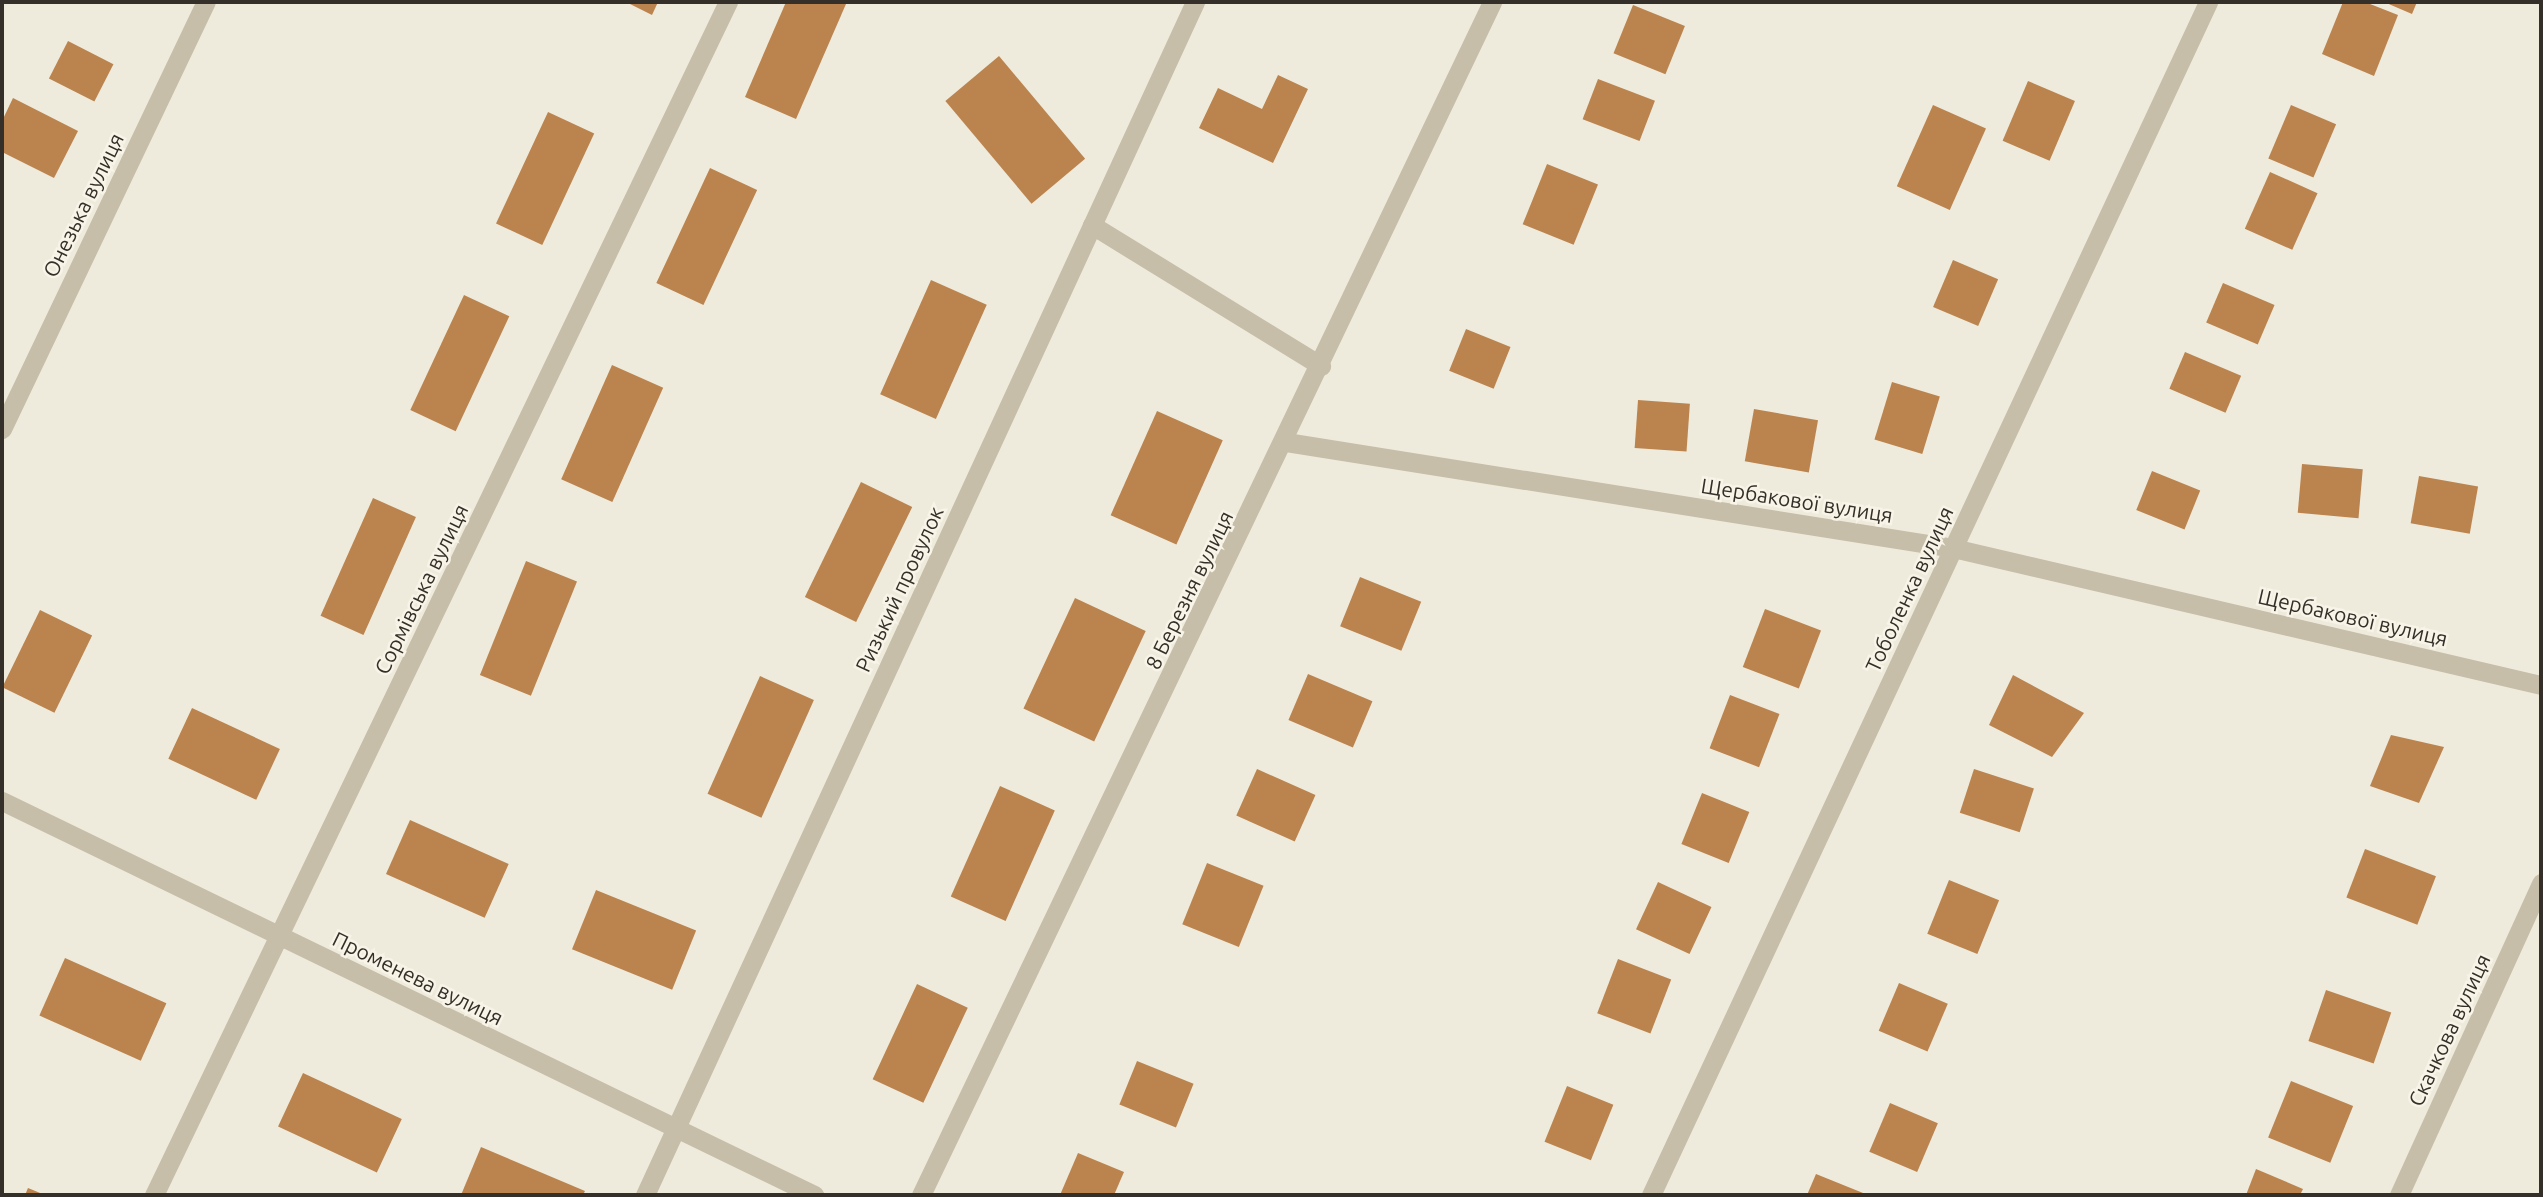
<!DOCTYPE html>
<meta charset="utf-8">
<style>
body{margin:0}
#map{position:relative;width:2543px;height:1197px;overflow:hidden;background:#efebdc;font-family:Ubuntu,sans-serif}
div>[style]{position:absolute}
.building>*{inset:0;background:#bb834e;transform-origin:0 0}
.minor>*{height:19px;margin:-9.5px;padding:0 9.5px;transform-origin:9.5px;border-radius:9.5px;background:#c6bea9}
span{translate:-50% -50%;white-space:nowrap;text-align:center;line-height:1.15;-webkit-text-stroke:5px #f8f4e8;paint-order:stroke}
.street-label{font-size:21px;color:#342f28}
.frame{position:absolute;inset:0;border:4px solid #342f28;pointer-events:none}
</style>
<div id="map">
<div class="building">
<i style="clip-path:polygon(626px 2px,658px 2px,652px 15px)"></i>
<i style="clip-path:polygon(786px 2px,846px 4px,796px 119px,745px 97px)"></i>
<i style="clip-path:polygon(2343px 2px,2365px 2px,2398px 15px,2374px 76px,2322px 54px)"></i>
<i style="clip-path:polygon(2384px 2px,2417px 2px,2412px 14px)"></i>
<i style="left:1633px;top:5px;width:56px;height:52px;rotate:22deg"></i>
<i style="left:68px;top:41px;width:51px;height:42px;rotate:27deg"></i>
<i style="left:999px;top:56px;width:134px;height:70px;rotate:50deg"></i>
<i style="clip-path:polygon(1278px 75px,1308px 89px,1273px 163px,1199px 128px,1218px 88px,1262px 109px)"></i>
<i style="left:1598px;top:79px;width:61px;height:43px;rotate:21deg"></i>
<i style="left:2028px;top:81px;width:51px;height:65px;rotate:23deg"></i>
<i style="clip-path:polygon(13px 98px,78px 131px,54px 178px,2px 152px,2px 121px)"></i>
<i style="left:1933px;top:105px;width:58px;height:89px;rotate:24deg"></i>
<i style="left:2291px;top:105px;width:49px;height:58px;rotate:23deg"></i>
<i style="left:548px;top:112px;width:51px;height:123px;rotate:25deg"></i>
<i style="left:1547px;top:164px;width:55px;height:65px;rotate:22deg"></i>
<i style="left:710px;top:168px;width:52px;height:127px;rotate:25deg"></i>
<i style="left:2270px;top:172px;width:52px;height:62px;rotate:24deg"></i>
<i style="left:1953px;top:260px;width:49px;height:51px;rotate:23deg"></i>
<i style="left:931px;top:280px;width:61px;height:125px;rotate:24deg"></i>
<i style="left:2223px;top:283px;width:56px;height:43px;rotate:23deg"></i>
<i style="left:464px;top:295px;width:50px;height:127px;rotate:25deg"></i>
<i style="left:1466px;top:329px;width:48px;height:45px;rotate:22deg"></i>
<i style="left:2185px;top:352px;width:61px;height:40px;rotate:23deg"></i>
<i style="left:612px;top:365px;width:56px;height:125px;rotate:24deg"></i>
<i style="left:1892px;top:382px;width:50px;height:60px;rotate:17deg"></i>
<i style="left:1638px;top:400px;width:52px;height:48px;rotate:4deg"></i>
<i style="left:1754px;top:409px;width:65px;height:53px;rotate:10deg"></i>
<i style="left:1157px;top:411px;width:72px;height:114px;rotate:24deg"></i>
<i style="left:2302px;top:464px;width:61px;height:49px;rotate:5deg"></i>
<i style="left:2152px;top:471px;width:52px;height:42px;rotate:22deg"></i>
<i style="left:2419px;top:476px;width:60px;height:48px;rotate:10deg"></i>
<i style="left:861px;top:482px;width:57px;height:128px;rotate:26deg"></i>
<i style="left:373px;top:498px;width:47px;height:129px;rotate:24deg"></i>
<i style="left:526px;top:561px;width:55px;height:123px;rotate:22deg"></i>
<i style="left:1360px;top:577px;width:66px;height:53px;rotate:22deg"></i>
<i style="left:1075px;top:598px;width:78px;height:122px;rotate:25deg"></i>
<i style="left:1765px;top:609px;width:60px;height:62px;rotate:21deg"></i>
<i style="left:40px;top:610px;width:58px;height:86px;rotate:26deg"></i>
<i style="left:1308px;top:674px;width:70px;height:50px;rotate:23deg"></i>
<i style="clip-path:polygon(2013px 675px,2084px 713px,2052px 757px,1989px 725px)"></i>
<i style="left:760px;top:676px;width:59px;height:129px;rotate:24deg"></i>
<i style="left:1730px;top:695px;width:53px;height:57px;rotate:21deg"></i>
<i style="left:192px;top:708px;width:97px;height:56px;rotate:25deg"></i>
<i style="clip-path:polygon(2391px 735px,2444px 747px,2419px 803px,2370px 786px)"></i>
<i style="left:1257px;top:769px;width:64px;height:51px;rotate:24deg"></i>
<i style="left:1974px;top:769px;width:63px;height:46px;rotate:18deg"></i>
<i style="left:1000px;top:786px;width:60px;height:121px;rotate:24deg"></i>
<i style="left:1702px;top:793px;width:51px;height:55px;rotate:22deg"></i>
<i style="left:410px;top:820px;width:108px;height:59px;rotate:24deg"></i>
<i style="left:2365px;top:849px;width:76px;height:52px;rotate:21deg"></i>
<i style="left:1207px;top:863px;width:61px;height:66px;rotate:22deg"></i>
<i style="left:1949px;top:880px;width:54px;height:58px;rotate:22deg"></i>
<i style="left:1658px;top:882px;width:59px;height:52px;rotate:25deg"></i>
<i style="left:596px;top:890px;width:108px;height:64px;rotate:22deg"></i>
<i style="left:65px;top:958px;width:111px;height:63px;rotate:24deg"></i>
<i style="left:1618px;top:959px;width:57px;height:58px;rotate:21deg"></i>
<i style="left:1899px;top:983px;width:53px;height:52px;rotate:23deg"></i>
<i style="left:917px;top:984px;width:56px;height:105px;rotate:25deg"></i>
<i style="left:2326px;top:990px;width:69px;height:54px;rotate:19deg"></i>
<i style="left:1137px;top:1061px;width:61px;height:47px;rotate:22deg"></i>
<i style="left:303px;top:1073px;width:109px;height:59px;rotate:25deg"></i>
<i style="left:2291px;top:1081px;width:67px;height:61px;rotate:22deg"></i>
<i style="left:1567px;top:1086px;width:50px;height:60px;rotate:22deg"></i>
<i style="left:1890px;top:1103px;width:52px;height:53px;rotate:23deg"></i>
<i style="clip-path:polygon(481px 1147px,585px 1191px,583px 1195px,461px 1195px)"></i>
<i style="clip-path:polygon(1078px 1153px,1124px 1172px,1114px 1195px,1060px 1195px)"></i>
<i style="clip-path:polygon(2256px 1169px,2303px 1189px,2300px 1195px,2246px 1195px)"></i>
<i style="clip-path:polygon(1816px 1174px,1868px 1195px,1807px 1195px)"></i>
<i style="clip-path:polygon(28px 1188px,45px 1195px,25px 1195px)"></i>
</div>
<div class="minor">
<i style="left:1092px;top:225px;width:269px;rotate:31.6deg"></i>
<i style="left:2px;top:429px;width:473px;rotate:-64.5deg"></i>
<i style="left:1286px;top:442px;width:675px;rotate:9.03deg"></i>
<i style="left:1953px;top:548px;width:604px;rotate:13.12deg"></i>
<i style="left:2px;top:801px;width:903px;rotate:25.88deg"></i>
<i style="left:154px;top:1195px;width:1324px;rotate:-64.31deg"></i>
<i style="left:645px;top:1195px;width:1314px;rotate:-65.25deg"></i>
<i style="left:921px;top:1195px;width:1323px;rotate:-64.42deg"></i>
<i style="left:1651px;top:1195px;width:1317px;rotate:-64.97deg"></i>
<i style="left:2399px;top:1195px;width:343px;rotate:-65.5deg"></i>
</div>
<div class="street-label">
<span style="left:83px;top:205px;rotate:-64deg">Онезька вулиця</span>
<span style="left:1797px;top:500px;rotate:9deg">Щербакової вулиця</span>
<span style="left:421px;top:589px;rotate:-64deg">Сормівська вулиця</span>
<span style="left:899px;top:589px;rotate:-65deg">Ризький провулок</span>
<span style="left:1909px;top:589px;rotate:-65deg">Тоболенка вулиця</span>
<span style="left:1189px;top:590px;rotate:-64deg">8 Березня вулиця</span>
<span style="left:2353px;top:617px;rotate:13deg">Щербакової вулиця</span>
<span style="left:418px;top:978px;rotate:26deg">Променева вулиця</span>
<span style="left:2449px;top:1030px;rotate:-65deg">Скачкова вулиця</span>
</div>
<div class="frame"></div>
</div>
